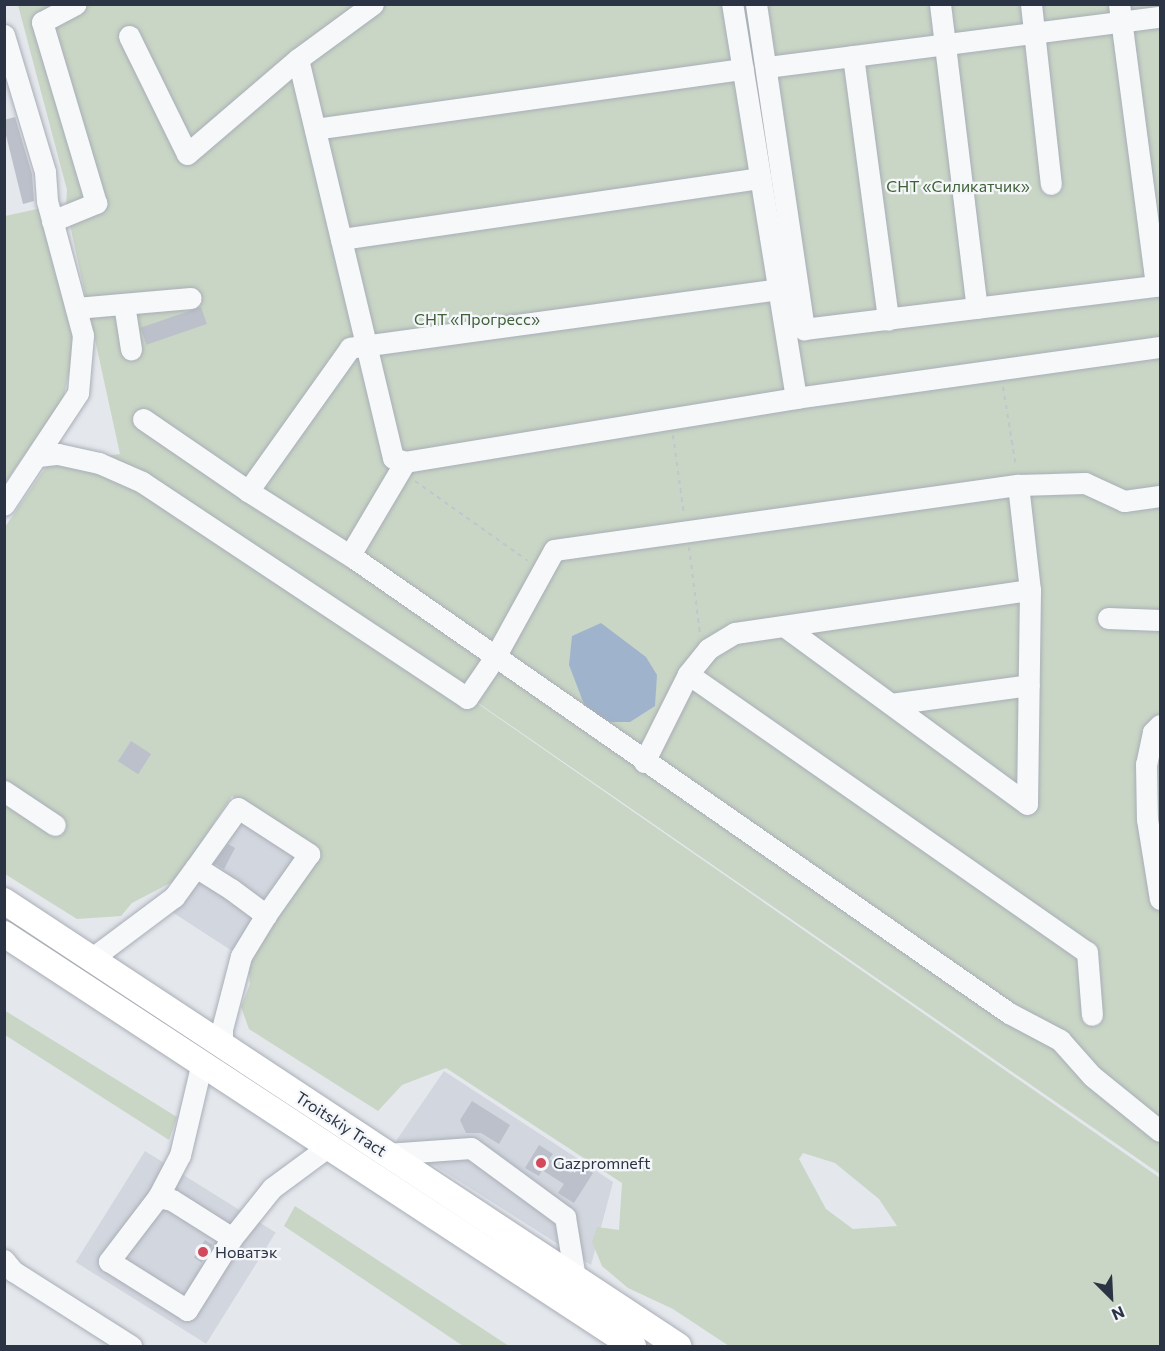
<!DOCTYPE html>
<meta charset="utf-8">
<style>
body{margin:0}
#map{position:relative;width:1165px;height:1351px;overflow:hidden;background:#e4e7ec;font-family:Commissioner,sans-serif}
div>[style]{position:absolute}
.built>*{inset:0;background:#d2d6de;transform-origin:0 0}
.green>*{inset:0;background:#c9d6c5}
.water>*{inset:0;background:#9fb4cc}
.building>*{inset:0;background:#bbc0ca;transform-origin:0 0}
.path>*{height:2px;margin-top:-1px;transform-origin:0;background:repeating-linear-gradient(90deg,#c2c5cb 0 4.5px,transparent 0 9px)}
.roads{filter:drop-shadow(0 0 2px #a9aeb7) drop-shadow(0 0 2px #a9aeb7)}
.minor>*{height:21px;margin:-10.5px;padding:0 10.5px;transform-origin:10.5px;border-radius:10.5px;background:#f7f8fa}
.major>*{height:26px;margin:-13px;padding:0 13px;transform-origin:13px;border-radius:13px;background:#fff}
.dots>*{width:16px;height:16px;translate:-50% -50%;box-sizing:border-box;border:3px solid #f4f6f9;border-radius:50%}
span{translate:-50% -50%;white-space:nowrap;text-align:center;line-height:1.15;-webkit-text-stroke:4.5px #f4f6f9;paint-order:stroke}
.park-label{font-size:16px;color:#3f6138}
.street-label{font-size:16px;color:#2b3445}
.poi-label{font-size:16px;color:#2b3445}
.left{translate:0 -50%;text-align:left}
.frame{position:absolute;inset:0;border:6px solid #2b3445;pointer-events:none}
.north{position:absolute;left:1081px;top:1267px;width:60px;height:60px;-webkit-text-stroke:4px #f4f6f9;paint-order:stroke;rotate:156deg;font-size:16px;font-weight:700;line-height:24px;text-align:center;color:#2b3445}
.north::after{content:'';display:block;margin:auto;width:21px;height:27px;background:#2b3445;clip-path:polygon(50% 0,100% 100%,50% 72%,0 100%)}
</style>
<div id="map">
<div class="built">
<i style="left:231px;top:800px;width:96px;height:126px;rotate:33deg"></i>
<i style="clip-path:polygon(444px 1071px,613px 1182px,591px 1265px,396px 1141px)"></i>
<i style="left:145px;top:1151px;width:154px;height:131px;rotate:32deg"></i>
</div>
<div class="green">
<i style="clip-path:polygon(evenodd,18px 5px,1160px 5px,1160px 1174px,280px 566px,1160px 1178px,1160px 1346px,729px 1346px,673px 1309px,628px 1288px,602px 1266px,592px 1242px,597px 1227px,619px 1230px,622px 1183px,446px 1068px,402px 1085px,378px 1111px,249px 1029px,241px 1007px,250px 984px,247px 956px,315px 851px,232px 796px,176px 880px,132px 903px,121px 916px,77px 919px,5px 874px,5px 527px,48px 464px,120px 454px,66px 207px,67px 190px,18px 5px,803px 1153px,835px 1163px,879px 1199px,897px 1226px,853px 1229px,826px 1209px,799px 1159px,803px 1153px)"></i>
<i style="clip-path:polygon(42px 208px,75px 324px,72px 361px,63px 399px,5px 483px,5px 216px)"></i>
<i style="clip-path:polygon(4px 1010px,177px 1117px,169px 1140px,5px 1035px)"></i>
<i style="clip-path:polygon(295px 1206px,509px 1346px,463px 1346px,284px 1226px)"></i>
</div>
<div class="water">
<i style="clip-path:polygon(601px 623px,646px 657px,657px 675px,655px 706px,630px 722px,606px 722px,587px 712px,569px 665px,572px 636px)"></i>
</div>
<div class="building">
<i style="clip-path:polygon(15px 117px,32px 174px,34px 201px,23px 204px,4px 127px,4px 120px)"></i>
<i style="left:201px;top:307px;width:18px;height:64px;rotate:71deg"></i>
<i style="left:131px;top:741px;width:24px;height:24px;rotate:33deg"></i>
<i style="clip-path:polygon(228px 844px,235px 848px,224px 869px,214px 863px)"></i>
<i style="clip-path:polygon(472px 1101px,510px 1125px,499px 1144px,481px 1133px,466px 1133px,460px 1120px)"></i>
<i style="clip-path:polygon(539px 1145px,553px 1154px,549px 1159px,571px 1173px,577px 1163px,593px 1173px,574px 1203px,558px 1193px,564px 1184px,542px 1170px,539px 1176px,525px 1168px)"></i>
<i style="left:205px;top:1240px;width:9px;height:21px;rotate:32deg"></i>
</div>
<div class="path">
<i style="left:1003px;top:387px;width:81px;rotate:80.8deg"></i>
<i style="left:673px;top:435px;width:81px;rotate:82.2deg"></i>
<i style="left:415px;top:481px;width:138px;rotate:35.3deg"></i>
<i style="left:689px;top:547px;width:88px;rotate:82.8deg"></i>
</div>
<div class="roads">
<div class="minor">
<i style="left:756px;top:4px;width:329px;rotate:81.6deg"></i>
<i style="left:804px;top:329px;width:359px;rotate:-7deg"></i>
<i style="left:940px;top:4px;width:306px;rotate:83.1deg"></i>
<i style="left:1031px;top:4px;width:181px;rotate:83.7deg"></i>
<i style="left:1119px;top:4px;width:284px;rotate:82.5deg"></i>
<i style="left:4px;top:35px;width:143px;rotate:73.3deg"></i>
<i style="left:45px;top:172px;width:29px;rotate:86deg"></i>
<i style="left:47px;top:201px;width:139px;rotate:75deg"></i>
<i style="left:83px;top:335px;width:58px;rotate:94.9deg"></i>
<i style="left:78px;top:393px;width:134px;rotate:123.5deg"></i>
<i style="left:129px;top:36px;width:131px;rotate:63.8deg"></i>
<i style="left:187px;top:154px;width:146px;rotate:-40.6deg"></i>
<i style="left:298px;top:59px;width:93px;rotate:-36.3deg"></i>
<i style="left:853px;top:56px;width:266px;rotate:82.4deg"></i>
<i style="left:298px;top:59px;width:410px;rotate:76.6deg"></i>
<i style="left:393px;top:458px;width:13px;rotate:18deg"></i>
<i style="left:767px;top:67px;width:396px;rotate:-7.3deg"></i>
<i style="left:315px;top:129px;width:432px;rotate:-8deg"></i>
<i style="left:52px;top:221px;width:48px;rotate:-22.2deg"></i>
<i style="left:96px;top:203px;width:189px;rotate:-106.6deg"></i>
<i style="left:42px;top:22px;width:38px;rotate:-28deg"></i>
<i style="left:341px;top:239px;width:424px;rotate:-8.3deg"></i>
<i style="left:779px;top:289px;width:433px;rotate:172.2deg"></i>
<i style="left:350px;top:348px;width:176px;rotate:125.5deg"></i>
<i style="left:248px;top:491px;width:125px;rotate:32.3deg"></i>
<i style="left:354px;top:558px;width:798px;rotate:34.79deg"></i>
<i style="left:1009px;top:1013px;width:58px;rotate:27.9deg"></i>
<i style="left:1060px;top:1040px;width:48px;rotate:48.4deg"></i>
<i style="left:1092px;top:1076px;width:87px;rotate:39deg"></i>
<i style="left:124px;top:304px;width:46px;rotate:81.2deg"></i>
<i style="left:76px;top:308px;width:115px;rotate:-5deg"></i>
<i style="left:796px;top:398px;width:368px;rotate:-8deg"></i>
<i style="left:143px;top:419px;width:127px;rotate:34.4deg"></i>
<i style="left:38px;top:456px;width:20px;rotate:-6deg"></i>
<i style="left:58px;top:454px;width:42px;rotate:12.4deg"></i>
<i style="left:99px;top:463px;width:47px;rotate:23.8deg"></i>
<i style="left:142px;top:482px;width:390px;rotate:33.6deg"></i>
<i style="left:467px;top:698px;width:50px;rotate:-55.7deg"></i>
<i style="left:495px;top:657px;width:122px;rotate:-61.1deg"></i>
<i style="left:554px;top:550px;width:469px;rotate:-8deg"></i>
<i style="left:1018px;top:485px;width:67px;rotate:-1.7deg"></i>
<i style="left:1085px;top:483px;width:43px;rotate:24.8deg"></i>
<i style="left:1124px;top:501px;width:36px;rotate:-8deg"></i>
<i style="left:1018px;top:485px;width:106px;rotate:83.5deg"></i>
<i style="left:1030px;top:590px;width:214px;rotate:90.8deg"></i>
<i style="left:350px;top:555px;width:108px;rotate:-59.4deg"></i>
<i style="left:405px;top:462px;width:396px;rotate:-9.3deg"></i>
<i style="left:796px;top:398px;width:399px;rotate:-99.2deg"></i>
<i style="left:1108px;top:618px;width:52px;rotate:2.2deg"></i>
<i style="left:784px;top:626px;width:301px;rotate:36.2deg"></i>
<i style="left:688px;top:674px;width:486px;rotate:34.9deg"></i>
<i style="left:1087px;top:952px;width:63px;rotate:85.5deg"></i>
<i style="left:891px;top:704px;width:139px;rotate:-7.8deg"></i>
<i style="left:1160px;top:725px;width:10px;rotate:135deg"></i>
<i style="left:1153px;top:732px;width:33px;rotate:102deg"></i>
<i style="left:1146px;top:764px;width:55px;rotate:89deg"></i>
<i style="left:1147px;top:819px;width:81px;rotate:80.8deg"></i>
<i style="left:644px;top:762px;width:98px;rotate:-63.4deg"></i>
<i style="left:688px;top:674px;width:32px;rotate:-51deg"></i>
<i style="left:708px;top:649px;width:31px;rotate:-31deg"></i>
<i style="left:735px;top:633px;width:298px;rotate:-8.3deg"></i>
<i style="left:4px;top:791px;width:61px;rotate:33.7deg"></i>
<i style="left:196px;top:867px;width:72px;rotate:-54.6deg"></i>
<i style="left:238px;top:808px;width:85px;rotate:32.9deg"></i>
<i style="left:309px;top:854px;width:75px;rotate:125.2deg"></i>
<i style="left:91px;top:959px;width:104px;rotate:-36.8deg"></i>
<i style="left:174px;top:897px;width:37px;rotate:-54deg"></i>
<i style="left:196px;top:867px;width:41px;rotate:32.2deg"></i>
<i style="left:231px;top:889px;width:44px;rotate:36.6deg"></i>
<i style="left:266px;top:915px;width:48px;rotate:121.4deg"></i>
<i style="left:241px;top:956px;width:75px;rotate:104.6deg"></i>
<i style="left:222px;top:1029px;width:17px;rotate:90deg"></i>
<i style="left:202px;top:1062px;width:96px;rotate:103.3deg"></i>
<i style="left:180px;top:1155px;width:47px;rotate:117.6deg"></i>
<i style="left:158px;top:1197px;width:14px;rotate:12deg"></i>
<i style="left:172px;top:1200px;width:71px;rotate:32.3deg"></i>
<i style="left:232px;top:1238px;width:64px;rotate:-51.3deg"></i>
<i style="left:272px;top:1188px;width:71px;rotate:-36.4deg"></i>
<i style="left:386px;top:1154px;width:85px;rotate:-4deg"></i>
<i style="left:471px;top:1148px;width:117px;rotate:36.3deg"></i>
<i style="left:565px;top:1217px;width:62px;rotate:80.7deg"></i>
<i style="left:158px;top:1197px;width:81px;rotate:127.4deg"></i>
<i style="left:109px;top:1261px;width:92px;rotate:32.1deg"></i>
<i style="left:187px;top:1310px;width:85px;rotate:-58deg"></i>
<i style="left:4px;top:1260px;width:14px;rotate:51deg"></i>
<i style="left:13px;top:1271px;width:140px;rotate:32.4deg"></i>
</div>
<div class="major">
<i style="left:4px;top:901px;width:808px;rotate:33.43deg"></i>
<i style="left:4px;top:934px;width:752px;rotate:33.23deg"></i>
</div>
</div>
<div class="dots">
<i style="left:541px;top:1163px;background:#d1495b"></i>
<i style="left:203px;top:1252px;background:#d1495b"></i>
</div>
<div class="park-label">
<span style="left:958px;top:186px">СНТ «Силикатчик»</span>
<span style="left:477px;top:319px">СНТ «Прогресс»</span>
</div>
<div class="street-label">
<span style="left:341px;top:1124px;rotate:33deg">Troitskiy Tract</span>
</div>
<div class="poi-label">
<span class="left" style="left:553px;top:1163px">Gazpromneft</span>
<span class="left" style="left:215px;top:1252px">Новатэк</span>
</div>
<div class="frame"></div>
<div class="north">N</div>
</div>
